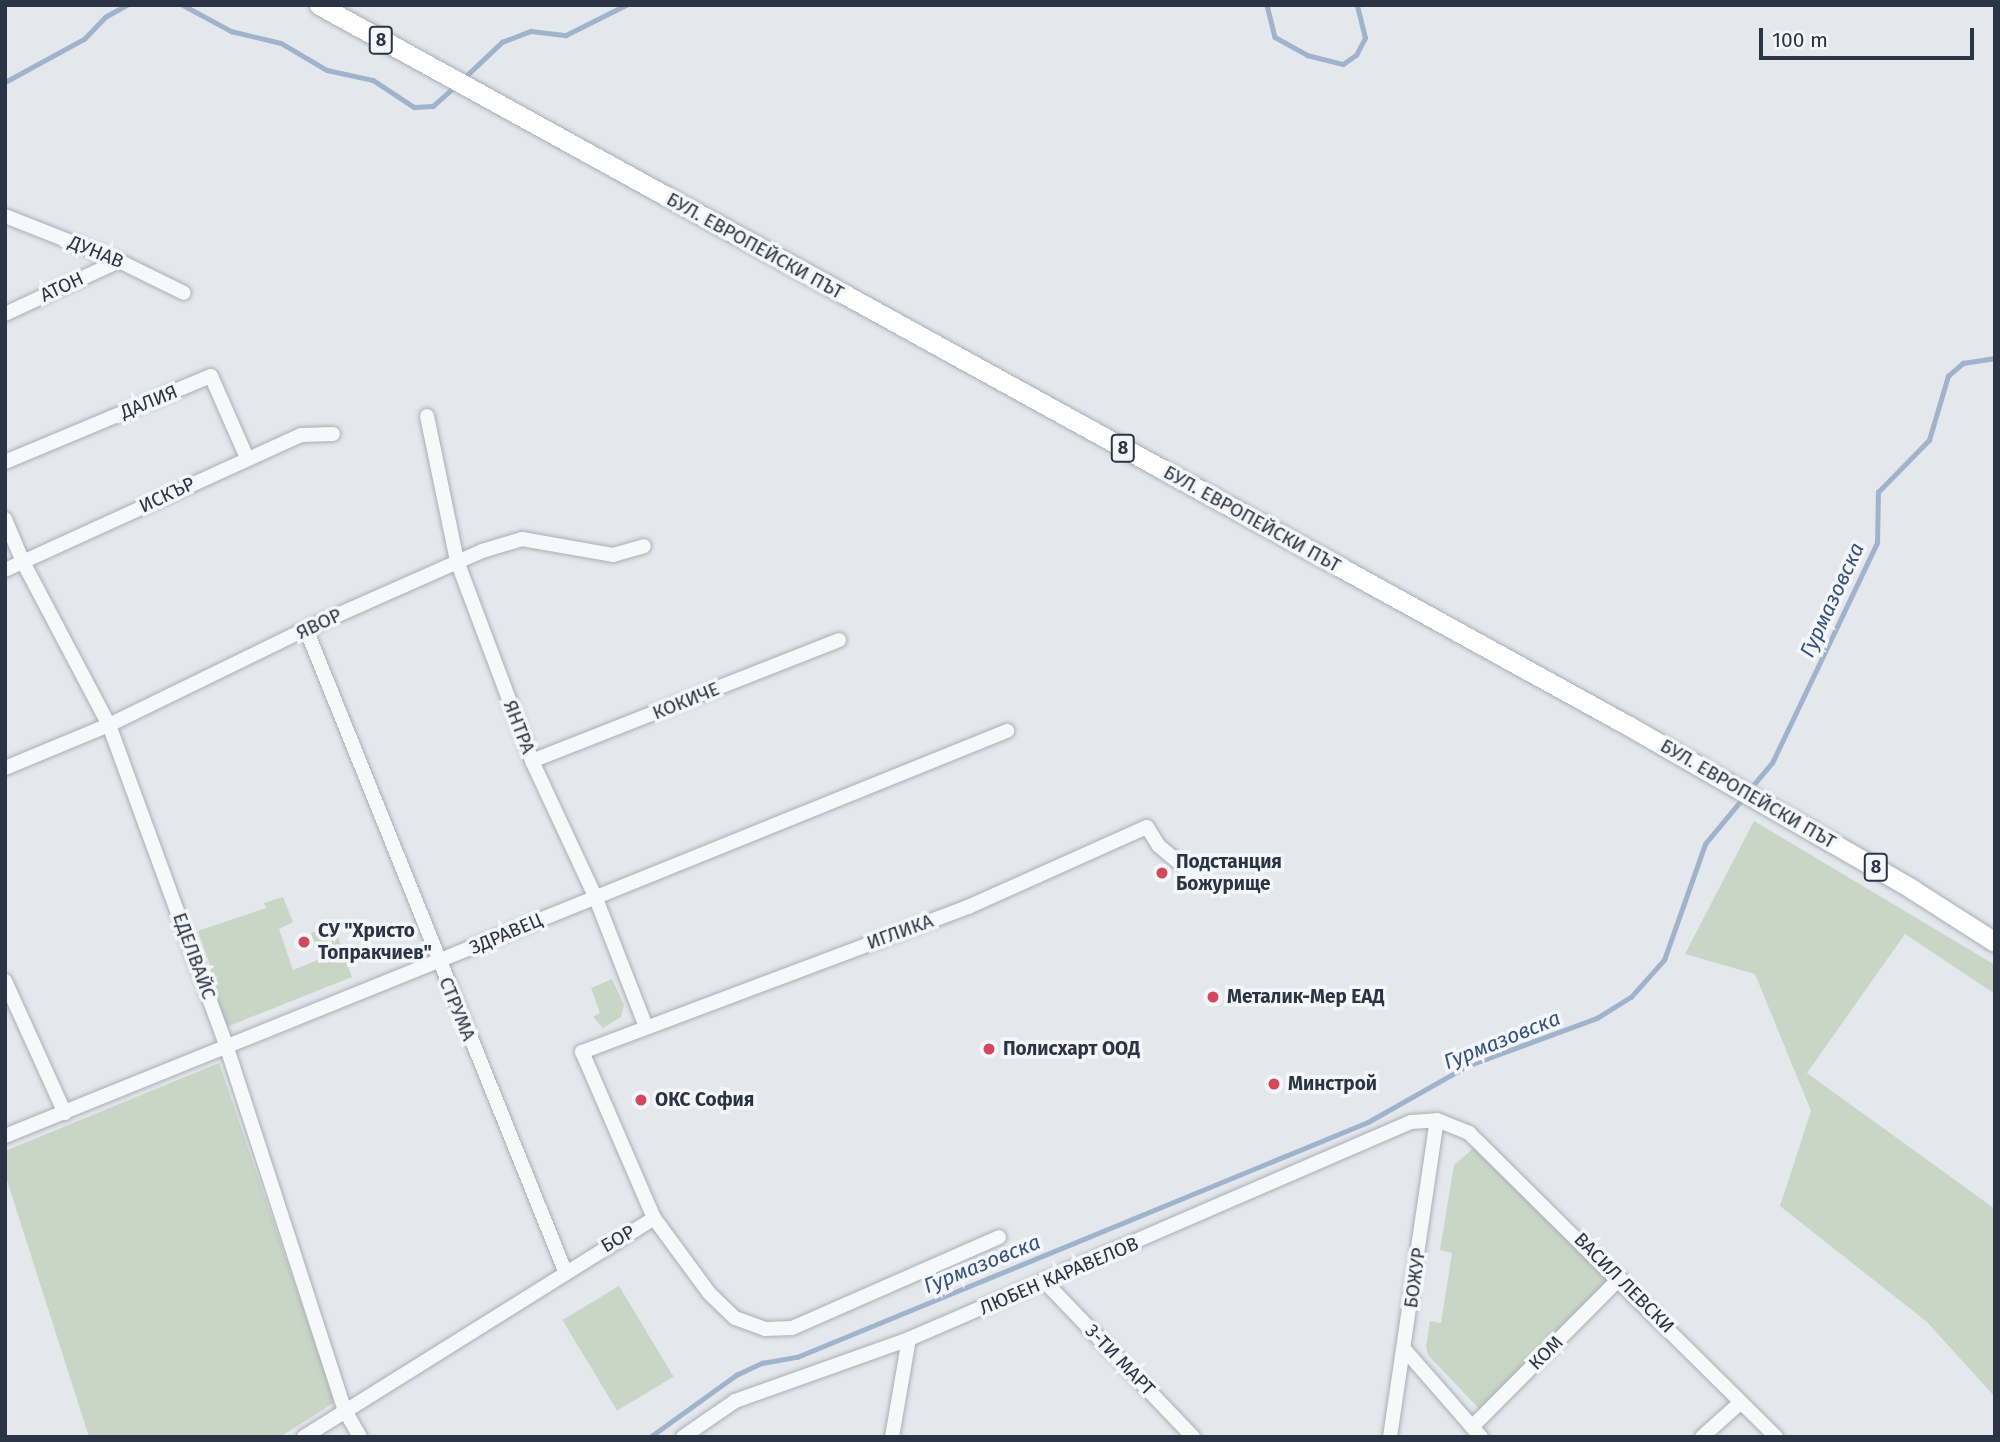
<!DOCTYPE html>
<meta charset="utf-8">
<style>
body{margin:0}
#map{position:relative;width:2000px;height:1442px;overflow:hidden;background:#e4e7ec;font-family:"Fira Sans",sans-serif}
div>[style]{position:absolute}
.green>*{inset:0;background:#c9d6c5;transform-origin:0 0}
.stream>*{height:4.5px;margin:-2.25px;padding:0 2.25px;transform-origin:2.25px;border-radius:2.25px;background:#9fb4cc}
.roads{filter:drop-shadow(0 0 2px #a9aeb7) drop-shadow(0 0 2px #a9aeb7)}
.minor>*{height:14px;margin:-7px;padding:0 7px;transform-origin:7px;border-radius:7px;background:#f7f8fa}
.major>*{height:19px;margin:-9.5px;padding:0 9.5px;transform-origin:9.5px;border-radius:9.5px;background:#fff}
.dots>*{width:19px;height:19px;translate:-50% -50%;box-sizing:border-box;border:4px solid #f4f6f9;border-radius:50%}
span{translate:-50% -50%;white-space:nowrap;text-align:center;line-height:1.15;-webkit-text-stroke:7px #f4f6f9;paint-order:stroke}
.shield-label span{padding:2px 5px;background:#f4f6f9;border:2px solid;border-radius:5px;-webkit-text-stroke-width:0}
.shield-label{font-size:18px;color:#2b3445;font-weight:700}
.street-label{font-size:19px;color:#2b3445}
.poi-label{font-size:19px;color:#2b3445;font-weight:700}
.left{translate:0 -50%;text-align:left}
.water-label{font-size:21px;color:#34527a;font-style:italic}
.frame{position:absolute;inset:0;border:7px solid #2b3445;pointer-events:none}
.scale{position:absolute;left:1759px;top:28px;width:215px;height:32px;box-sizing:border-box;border:4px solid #2b3445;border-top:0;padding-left:9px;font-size:21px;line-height:24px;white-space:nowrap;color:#2b3445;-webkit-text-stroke:5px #f4f6f9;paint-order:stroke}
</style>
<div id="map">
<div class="green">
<i style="clip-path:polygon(1754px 821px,1995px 965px,1995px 994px,1905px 934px,1807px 1073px,1995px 1209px,1995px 1397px,1927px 1322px,1780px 1206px,1811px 1111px,1755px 974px,1685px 954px)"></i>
<i style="clip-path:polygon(283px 897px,293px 922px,279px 929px,293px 970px,320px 959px,311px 933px,334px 925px,352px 977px,226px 1027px,204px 967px,210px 965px,198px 931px,266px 908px,264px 903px)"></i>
<i style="clip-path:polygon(612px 979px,624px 1005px,621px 1017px,603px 1028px,593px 1017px,600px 1013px,591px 988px)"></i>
<i style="clip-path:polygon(219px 1063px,335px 1402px,280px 1437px,89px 1437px,5px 1174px,5px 1151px)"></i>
<i style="clip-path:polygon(1476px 1146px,1619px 1281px,1488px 1418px,1428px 1355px,1426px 1347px,1430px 1321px,1441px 1323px,1452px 1253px,1440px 1250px,1454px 1165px)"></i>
<i style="left:619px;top:1286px;width:106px;height:66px;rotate:59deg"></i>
</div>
<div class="stream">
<i style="left:183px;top:5px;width:55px;rotate:28.4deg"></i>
<i style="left:231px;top:31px;width:51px;rotate:13.5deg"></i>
<i style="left:281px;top:43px;width:53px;rotate:30.4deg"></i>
<i style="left:327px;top:70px;width:47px;rotate:12.3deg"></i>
<i style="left:373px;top:80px;width:49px;rotate:33.4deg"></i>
<i style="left:414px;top:107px;width:19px;rotate:-3deg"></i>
<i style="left:433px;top:106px;width:31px;rotate:-42deg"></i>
<i style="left:1210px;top:5px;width:25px"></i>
<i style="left:1267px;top:5px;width:33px;rotate:76deg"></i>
<i style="left:1275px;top:37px;width:37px;rotate:29deg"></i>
<i style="left:1307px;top:55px;width:37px;rotate:14deg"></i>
<i style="left:1343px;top:64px;width:16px;rotate:-35deg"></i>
<i style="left:1356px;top:55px;width:19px;rotate:-62deg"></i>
<i style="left:1365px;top:38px;width:34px;rotate:-104deg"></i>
<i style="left:463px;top:79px;width:54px;rotate:-43.5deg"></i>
<i style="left:502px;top:42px;width:31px;rotate:-21deg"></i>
<i style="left:531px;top:31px;width:35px;rotate:7deg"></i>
<i style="left:566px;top:35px;width:67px;rotate:-26.6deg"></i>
<i style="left:5px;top:82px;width:90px;rotate:-28.6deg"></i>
<i style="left:84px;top:39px;width:30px;rotate:-46deg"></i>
<i style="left:105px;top:17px;width:25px;rotate:-29deg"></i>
<i style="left:1750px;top:789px;width:34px;rotate:-50deg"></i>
<i style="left:1772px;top:763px;width:244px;rotate:-64.5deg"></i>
<i style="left:1877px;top:543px;width:51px;rotate:-88.9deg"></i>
<i style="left:1878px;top:492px;width:73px;rotate:-45.6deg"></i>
<i style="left:1929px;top:440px;width:67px;rotate:-73.5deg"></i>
<i style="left:1948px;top:376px;width:20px;rotate:-41deg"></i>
<i style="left:1963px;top:363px;width:32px;rotate:-9deg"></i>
<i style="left:650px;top:1437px;width:106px;rotate:-35.8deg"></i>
<i style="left:736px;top:1375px;width:29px;rotate:-25deg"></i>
<i style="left:762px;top:1363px;width:36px;rotate:-10deg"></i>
<i style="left:797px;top:1357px;width:617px;rotate:-22.37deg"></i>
<i style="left:1368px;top:1122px;width:114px;rotate:-29.5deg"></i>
<i style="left:1467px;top:1066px;width:139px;rotate:-20.3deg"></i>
<i style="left:1597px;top:1018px;width:40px;rotate:-32deg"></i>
<i style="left:1631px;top:997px;width:50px;rotate:-48.3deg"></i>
<i style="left:1664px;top:960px;width:123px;rotate:-70.5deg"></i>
<i style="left:1705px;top:844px;width:60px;rotate:-50.4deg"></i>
</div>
<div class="roads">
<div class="minor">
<i style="left:5px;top:216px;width:123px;rotate:21.5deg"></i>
<i style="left:119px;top:261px;width:72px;rotate:26.2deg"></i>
<i style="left:5px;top:314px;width:126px;rotate:-24.9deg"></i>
<i style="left:427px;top:416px;width:148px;rotate:78.3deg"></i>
<i style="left:457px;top:561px;width:214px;rotate:69.4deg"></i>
<i style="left:532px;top:761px;width:149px;rotate:65deg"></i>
<i style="left:595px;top:896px;width:141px;rotate:68.7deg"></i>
<i style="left:5px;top:462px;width:223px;rotate:-22.7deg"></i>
<i style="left:211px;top:376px;width:90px;rotate:66.3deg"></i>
<i style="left:5px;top:519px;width:47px;rotate:67.3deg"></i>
<i style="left:23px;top:562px;width:184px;rotate:62.2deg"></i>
<i style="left:109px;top:725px;width:344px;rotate:69.9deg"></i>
<i style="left:227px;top:1048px;width:379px;rotate:72deg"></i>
<i style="left:344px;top:1409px;width:32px;rotate:60deg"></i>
<i style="left:5px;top:570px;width:325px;rotate:-24.5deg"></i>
<i style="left:301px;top:435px;width:32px;rotate:-2deg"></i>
<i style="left:306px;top:629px;width:692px;rotate:68.03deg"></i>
<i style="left:532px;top:761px;width:330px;rotate:-21.5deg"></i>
<i style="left:5px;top:768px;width:113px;rotate:-22.5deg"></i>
<i style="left:109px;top:725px;width:219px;rotate:-26deg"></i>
<i style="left:306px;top:629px;width:193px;rotate:-23.9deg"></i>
<i style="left:482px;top:551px;width:42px;rotate:-16.7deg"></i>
<i style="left:522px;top:539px;width:92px;rotate:10deg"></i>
<i style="left:613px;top:555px;width:32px;rotate:-16deg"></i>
<i style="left:5px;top:981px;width:145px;rotate:65.6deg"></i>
<i style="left:5px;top:1136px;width:1081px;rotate:-22.01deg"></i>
<i style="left:654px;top:1218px;width:181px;rotate:-113.4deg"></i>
<i style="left:582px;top:1052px;width:412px;rotate:-20.6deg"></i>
<i style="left:968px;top:907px;width:196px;rotate:-24.1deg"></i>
<i style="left:1147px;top:827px;width:22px;rotate:58deg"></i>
<i style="left:1159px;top:846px;width:50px;rotate:40.1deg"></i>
<i style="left:1046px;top:1283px;width:213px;rotate:46.3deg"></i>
<i style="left:1405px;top:1350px;width:116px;rotate:48.9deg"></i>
<i style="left:1472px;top:1427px;width:210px;rotate:-45.2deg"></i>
<i style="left:304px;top:1437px;width:413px;rotate:-32deg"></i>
<i style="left:654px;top:1218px;width:93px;rotate:53.7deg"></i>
<i style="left:709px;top:1293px;width:36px;rotate:44deg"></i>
<i style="left:735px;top:1318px;width:32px;rotate:20deg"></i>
<i style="left:765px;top:1329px;width:27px;rotate:-2deg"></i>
<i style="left:792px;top:1328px;width:226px;rotate:-23.7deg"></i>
<i style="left:683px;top:1437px;width:63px;rotate:-34.7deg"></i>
<i style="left:735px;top:1401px;width:185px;rotate:-19.6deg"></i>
<i style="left:909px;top:1339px;width:547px;rotate:-23.38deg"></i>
<i style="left:1411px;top:1122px;width:26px;rotate:-4deg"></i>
<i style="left:1437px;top:1120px;width:35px;rotate:22deg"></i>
<i style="left:1469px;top:1133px;width:432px;rotate:44.7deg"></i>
<i style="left:892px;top:1437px;width:99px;rotate:-80.2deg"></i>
<i style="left:1390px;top:1437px;width:320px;rotate:-81.6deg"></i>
<i style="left:1702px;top:1437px;width:52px;rotate:-41.9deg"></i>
</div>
<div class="major">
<i style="left:319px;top:5px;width:1495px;rotate:28.83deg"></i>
<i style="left:1629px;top:726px;width:327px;rotate:29.9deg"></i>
<i style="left:1912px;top:889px;width:98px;rotate:32.6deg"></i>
</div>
</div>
<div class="dots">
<i style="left:1162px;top:873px;background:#d1495b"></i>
<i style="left:304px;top:942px;background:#d1495b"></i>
<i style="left:1213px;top:997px;background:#d1495b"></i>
<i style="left:989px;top:1049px;background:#d1495b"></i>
<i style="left:1274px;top:1084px;background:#d1495b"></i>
<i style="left:641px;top:1100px;background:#d1495b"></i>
</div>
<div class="shield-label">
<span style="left:381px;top:40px">8</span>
<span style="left:1123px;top:448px">8</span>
<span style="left:1876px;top:867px">8</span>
</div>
<div class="street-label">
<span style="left:755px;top:246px;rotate:29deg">БУЛ. ЕВРОПЕЙСКИ ПЪТ</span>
<span style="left:96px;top:252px;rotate:22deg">ДУНАВ</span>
<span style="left:62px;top:287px;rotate:-25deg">АТОН</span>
<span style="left:149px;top:402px;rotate:-22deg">ДАЛИЯ</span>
<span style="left:167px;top:495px;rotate:-25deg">ИСКЪР</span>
<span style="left:1252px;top:519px;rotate:29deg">БУЛ. ЕВРОПЕЙСКИ ПЪТ</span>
<span style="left:319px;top:624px;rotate:-25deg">ЯВОР</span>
<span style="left:686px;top:701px;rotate:-22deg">КОКИЧЕ</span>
<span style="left:519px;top:727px;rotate:69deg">ЯНТРА</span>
<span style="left:1748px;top:794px;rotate:30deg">БУЛ. ЕВРОПЕЙСКИ ПЪТ</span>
<span style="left:900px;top:932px;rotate:-20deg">ИГЛИКА</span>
<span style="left:506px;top:934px;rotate:-23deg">ЗДРАВЕЦ</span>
<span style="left:194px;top:956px;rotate:70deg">ЕДЕЛВАЙС</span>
<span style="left:457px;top:1009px;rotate:68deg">СТРУМА</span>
<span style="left:618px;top:1239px;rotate:-30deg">БОР</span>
<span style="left:1059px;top:1276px;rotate:-23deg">ЛЮБЕН КАРАВЕЛОВ</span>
<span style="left:1415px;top:1278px;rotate:-82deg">БОЖУР</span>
<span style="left:1624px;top:1283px;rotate:45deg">ВАСИЛ ЛЕВСКИ</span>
<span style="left:1546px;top:1353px;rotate:-45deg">КОМ</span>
<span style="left:1120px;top:1360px;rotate:46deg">3-ТИ МАРТ</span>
</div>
<div class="poi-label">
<span class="left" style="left:1176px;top:873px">Подстанция<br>Божурище</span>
<span class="left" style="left:318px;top:942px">СУ "Христо<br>Топракчиев"</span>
<span class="left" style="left:1227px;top:997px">Металик-Мер ЕАД</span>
<span class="left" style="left:1003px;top:1049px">Полисхарт ООД</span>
<span class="left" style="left:1288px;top:1084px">Минстрой</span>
<span class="left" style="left:655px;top:1100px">ОКС София</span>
</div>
<div class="water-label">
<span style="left:1832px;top:600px;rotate:-65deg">Гурмазовска</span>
<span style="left:1502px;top:1040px;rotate:-22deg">Гурмазовска</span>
<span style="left:982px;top:1264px;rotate:-22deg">Гурмазовска</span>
</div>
<div class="frame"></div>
<div class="scale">100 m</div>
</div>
